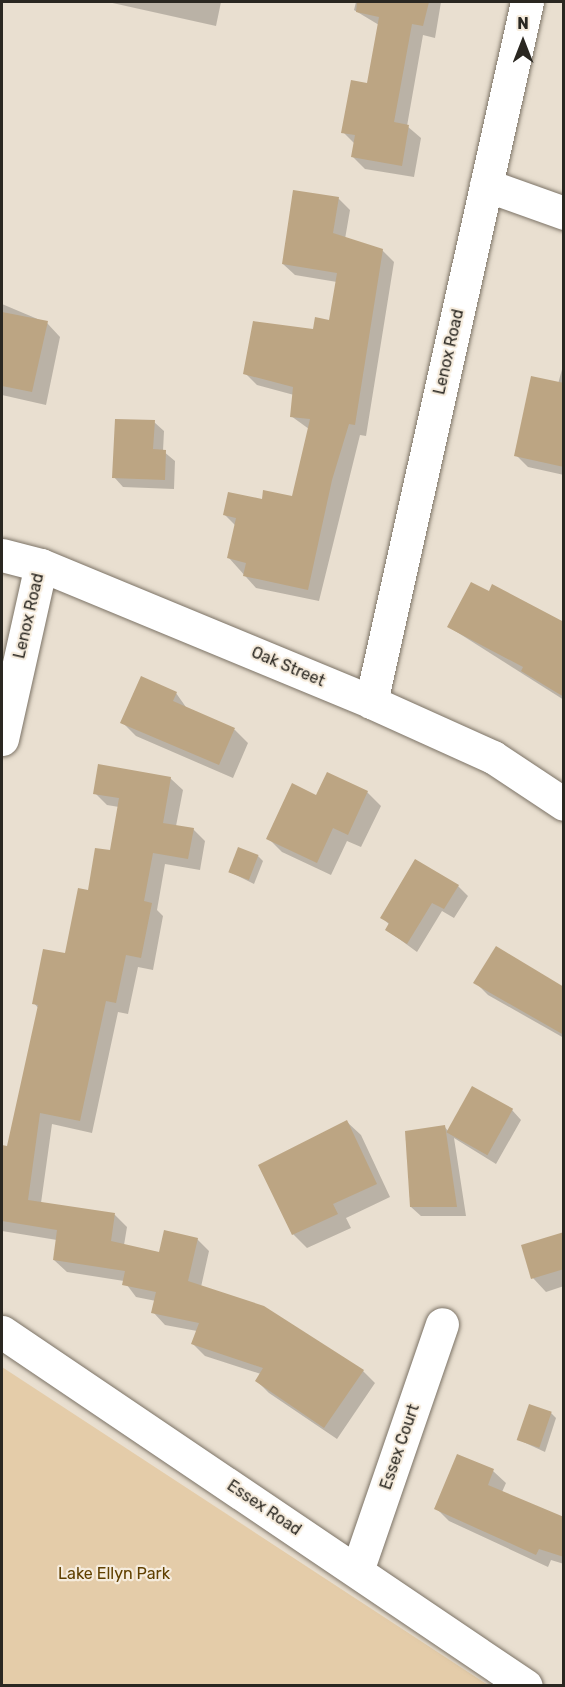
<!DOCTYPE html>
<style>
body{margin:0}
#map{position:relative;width:565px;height:1687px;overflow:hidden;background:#e9dfd0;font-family:Rubik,sans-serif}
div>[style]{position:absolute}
.green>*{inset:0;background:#e4cca9}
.shadow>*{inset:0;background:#0003}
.building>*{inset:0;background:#bca583;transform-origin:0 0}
.roads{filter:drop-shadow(0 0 2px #7c7366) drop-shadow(0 0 2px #7c7366)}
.minor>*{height:33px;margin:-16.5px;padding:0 16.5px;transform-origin:16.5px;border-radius:16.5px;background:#fff}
span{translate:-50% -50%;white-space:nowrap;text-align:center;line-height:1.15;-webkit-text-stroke:4.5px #f6ecdd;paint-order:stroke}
.street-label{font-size:16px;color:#2a2721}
.park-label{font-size:16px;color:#604000}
.frame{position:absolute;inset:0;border:3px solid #2a2721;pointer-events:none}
.north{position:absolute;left:493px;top:12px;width:60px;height:60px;-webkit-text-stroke:4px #f6ecdd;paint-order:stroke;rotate:0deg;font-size:16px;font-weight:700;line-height:24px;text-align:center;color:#2a2721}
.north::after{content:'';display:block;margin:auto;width:21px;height:27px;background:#2a2721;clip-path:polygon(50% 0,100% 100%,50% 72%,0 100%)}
</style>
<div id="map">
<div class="green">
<i style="clip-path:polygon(2px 1367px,488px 1685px,2px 1685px)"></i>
</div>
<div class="shadow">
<i style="clip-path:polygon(108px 2px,221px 2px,216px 26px)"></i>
<i style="clip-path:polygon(356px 2px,441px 2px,435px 38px,423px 35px,407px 126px,421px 138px,414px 177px,365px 169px,353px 157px,355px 144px,343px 132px,368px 85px,379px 25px,354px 10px)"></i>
<i style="clip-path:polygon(338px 198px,350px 210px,345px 239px,382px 250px,394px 262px,366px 436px,360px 435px,319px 601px,256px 588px,229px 558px,236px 526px,225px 515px,263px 501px,293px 498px,309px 429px,291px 416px,294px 395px,257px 385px,245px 373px,330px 321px,337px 282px,295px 275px,283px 264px)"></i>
<i style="clip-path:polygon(2px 304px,47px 323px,60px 337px,46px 405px,2px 395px)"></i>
<i style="clip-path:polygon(564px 362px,564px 475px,528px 467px,516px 455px,558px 384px)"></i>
<i style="clip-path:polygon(154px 422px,164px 431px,163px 451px,175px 461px,174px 489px,123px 487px,114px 477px)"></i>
<i style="clip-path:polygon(489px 593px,564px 622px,564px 700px,449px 627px)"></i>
<i style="clip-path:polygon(176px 693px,188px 710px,235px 730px,248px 743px,233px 778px,136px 736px,122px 722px)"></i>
<i style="clip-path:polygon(170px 778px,183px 790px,176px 826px,193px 829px,205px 841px,200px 870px,165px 864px,157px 910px,163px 916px,153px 970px,138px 967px,128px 1014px,118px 1012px,92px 1133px,52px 1124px,41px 1203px,115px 1215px,127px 1227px,124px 1245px,161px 1253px,197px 1239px,209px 1251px,201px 1287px,363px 1371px,375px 1383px,337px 1439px,269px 1393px,257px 1381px,261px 1374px,205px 1356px,193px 1344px,197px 1331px,165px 1325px,153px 1312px,156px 1301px,136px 1297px,124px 1281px,67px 1272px,54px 1260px,57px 1240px,2px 1231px,2px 1147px,8px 1148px,39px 1009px,34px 1003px,66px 955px,89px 892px,112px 852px,119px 807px,107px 805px,95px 793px)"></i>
<i style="clip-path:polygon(367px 792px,381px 806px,361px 847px,347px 841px,331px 875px,282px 852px,268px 838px,317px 797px)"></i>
<i style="clip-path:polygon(258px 856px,263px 861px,254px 884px,230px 872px)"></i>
<i style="clip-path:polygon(458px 886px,468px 896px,454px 918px,442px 911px,417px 952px,387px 930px,390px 925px,382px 918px)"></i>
<i style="clip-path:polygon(475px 982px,564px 988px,564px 1038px,488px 995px)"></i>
<i style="clip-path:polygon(512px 1110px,521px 1120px,496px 1164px,454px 1138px,466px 1216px,421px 1216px,411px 1207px,444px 1126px,448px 1131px)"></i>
<i style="clip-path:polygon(347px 1122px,361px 1135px,390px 1197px,346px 1218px,351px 1228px,307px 1248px,293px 1234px)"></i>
<i style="clip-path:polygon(564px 1234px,564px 1286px,546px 1292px,533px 1278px)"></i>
<i style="clip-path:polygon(551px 1413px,556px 1418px,545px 1452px,519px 1440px)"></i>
<i style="clip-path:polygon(493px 1471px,506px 1483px,502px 1492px,564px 1518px,564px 1564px,551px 1560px,548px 1567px,449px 1521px,436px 1508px)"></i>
</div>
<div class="building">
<i style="clip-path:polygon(357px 2px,429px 2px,423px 26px,412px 24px,394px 122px,409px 125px,402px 166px,351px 157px,355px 135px,341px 133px,351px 80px,367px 83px,379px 17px,356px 12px)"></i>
<i style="clip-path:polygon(293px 190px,339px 197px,333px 233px,383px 249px,355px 425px,349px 424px,332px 480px,308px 590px,243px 576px,246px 563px,227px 558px,236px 518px,223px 515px,228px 492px,262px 499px,263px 490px,292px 496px,310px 419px,290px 417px,293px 387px,243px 374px,253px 321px,313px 329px,315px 317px,329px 320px,337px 273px,282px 264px)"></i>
<i style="clip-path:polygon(2px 312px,48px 321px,32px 392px,2px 386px)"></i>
<i style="clip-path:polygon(531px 376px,564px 383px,564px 467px,514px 456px)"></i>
<i style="clip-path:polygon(115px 419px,155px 420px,153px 449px,166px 450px,165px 480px,112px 478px)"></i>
<i style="clip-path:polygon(471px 582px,489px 591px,492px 584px,564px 622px,564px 697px,521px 671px,523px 667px,447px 627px)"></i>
<i style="clip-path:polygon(141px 676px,177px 692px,173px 701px,235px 728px,219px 765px,120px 723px)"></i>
<i style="clip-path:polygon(98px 764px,171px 777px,163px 823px,194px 828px,188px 859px,153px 853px,144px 901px,152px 903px,141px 958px,126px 955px,116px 1003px,106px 1001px,80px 1121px,40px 1113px,28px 1200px,115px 1213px,111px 1241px,159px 1252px,164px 1230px,198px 1238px,188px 1281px,264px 1306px,364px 1370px,324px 1428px,255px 1381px,263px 1368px,191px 1344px,199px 1323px,151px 1313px,156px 1292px,122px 1285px,125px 1271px,53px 1260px,57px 1230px,2px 1221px,2px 1145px,7px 1146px,38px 1005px,32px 1004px,43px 949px,65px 953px,78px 888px,88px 890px,95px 848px,110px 850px,119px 798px,93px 794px)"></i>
<i style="clip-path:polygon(327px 772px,368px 791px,348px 835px,333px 828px,317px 863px,266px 839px,292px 783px,316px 795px)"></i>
<i style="left:238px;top:847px;width:22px;height:27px;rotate:21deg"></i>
<i style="clip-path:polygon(415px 859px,459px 885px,444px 909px,432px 903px,407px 944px,385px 930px,389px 923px,380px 918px)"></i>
<i style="clip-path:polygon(496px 946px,564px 987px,564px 1035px,473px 983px)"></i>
<i style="left:472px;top:1086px;width:47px;height:53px;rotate:29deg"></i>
<i style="clip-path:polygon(347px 1120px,377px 1184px,333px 1204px,338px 1214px,292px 1235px,258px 1165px)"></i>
<i style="clip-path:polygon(445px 1125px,457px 1207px,410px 1207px,405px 1131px)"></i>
<i style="clip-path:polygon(564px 1232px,564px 1269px,531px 1279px,521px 1245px)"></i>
<i style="left:529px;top:1404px;width:24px;height:38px;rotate:19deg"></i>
<i style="clip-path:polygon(457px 1454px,494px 1469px,488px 1485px,564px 1517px,564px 1557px,539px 1549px,536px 1555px,434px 1509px)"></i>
</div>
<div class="roads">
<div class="minor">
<i style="left:486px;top:185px;width:83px;rotate:19.7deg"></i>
<i style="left:2px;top:555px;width:40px;rotate:14.4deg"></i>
<i style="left:41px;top:565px;width:357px;rotate:22.5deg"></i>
<i style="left:371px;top:702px;width:134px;rotate:24.3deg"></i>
<i style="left:493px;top:757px;width:85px;rotate:33.5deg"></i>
<i style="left:371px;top:702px;width:717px;rotate:-77.44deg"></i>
<i style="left:2px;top:739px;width:178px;rotate:-77.4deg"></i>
<i style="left:2px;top:1332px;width:632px;rotate:34.04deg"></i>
<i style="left:357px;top:1571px;width:261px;rotate:-71deg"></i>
</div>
</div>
<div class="street-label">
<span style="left:449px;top:352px;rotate:-77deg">Lenox Road</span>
<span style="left:29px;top:616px;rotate:-77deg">Lenox Road</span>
<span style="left:288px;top:667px;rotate:23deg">Oak Street</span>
<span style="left:400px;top:1447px;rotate:-71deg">Essex Court</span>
<span style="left:264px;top:1508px;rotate:34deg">Essex Road</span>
</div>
<div class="park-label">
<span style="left:114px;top:1574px">Lake Ellyn Park</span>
</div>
<div class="frame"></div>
<div class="north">N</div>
</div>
